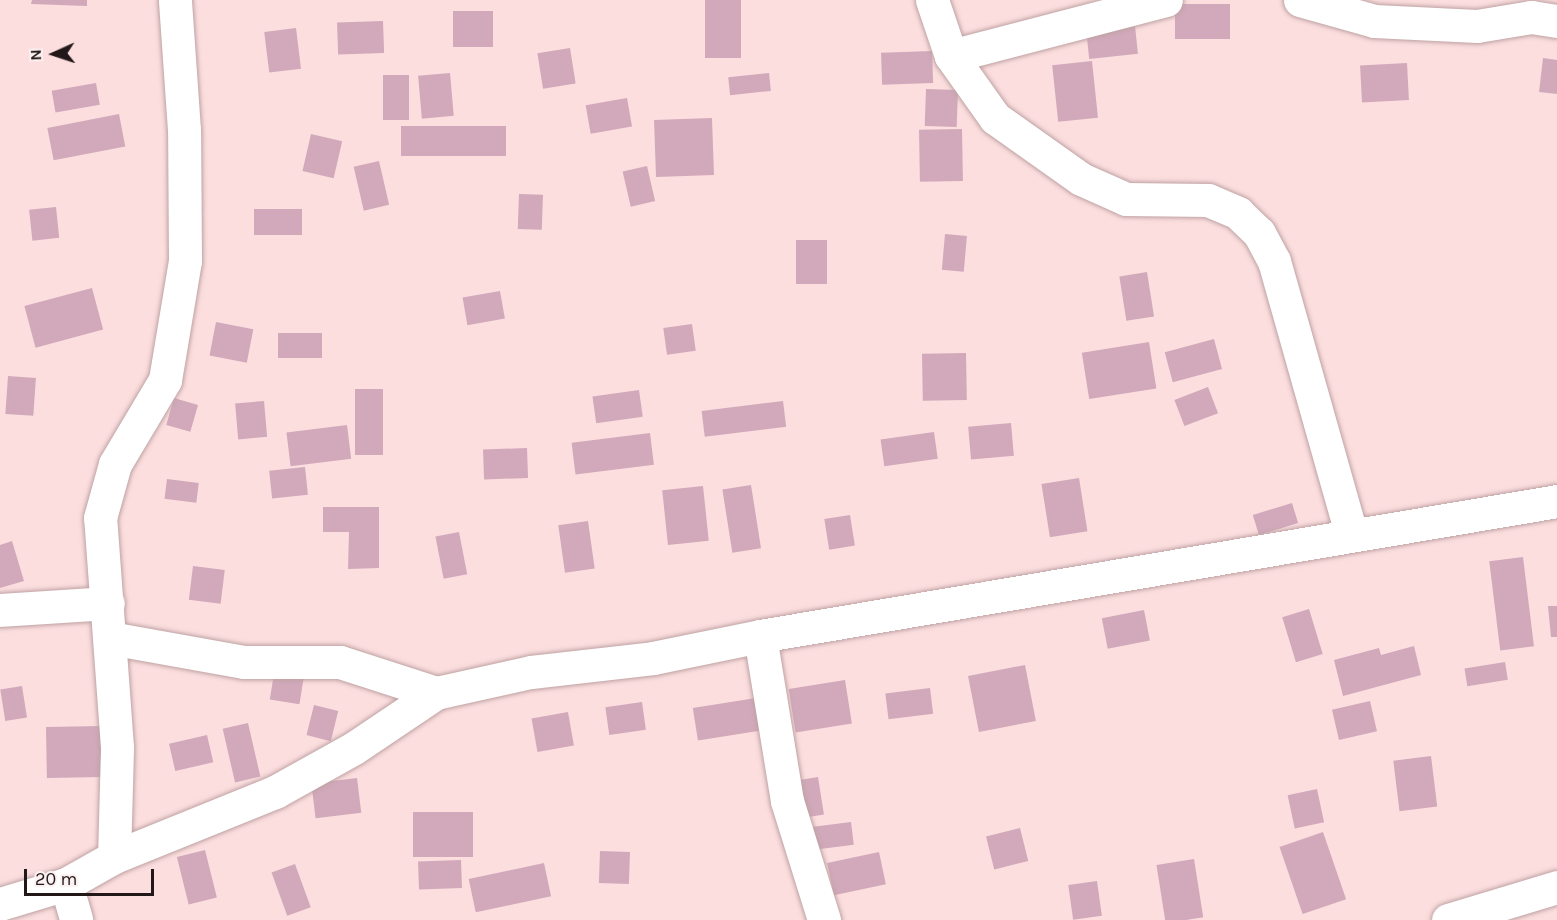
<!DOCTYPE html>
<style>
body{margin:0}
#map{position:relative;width:1557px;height:920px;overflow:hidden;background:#fcdedf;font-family:Karla,sans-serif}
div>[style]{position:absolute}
.building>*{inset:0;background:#d1a9bb;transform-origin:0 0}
.roads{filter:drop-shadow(0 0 2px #bfa2a3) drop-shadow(0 0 2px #bfa2a3)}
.minor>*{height:33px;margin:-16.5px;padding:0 16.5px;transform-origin:16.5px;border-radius:16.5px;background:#fff}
span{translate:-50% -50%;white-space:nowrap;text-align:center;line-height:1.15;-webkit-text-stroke:4.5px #fcf0f0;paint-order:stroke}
.north{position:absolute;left:24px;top:24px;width:60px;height:60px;-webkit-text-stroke:4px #fcf0f0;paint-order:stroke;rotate:267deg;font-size:16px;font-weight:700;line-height:24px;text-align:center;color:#221818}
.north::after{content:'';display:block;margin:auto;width:21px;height:27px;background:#221818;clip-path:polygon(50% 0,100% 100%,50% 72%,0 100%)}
.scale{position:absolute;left:24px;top:869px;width:130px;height:27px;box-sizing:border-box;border:3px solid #221818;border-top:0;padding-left:8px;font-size:18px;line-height:21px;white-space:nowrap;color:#221818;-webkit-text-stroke:4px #fcf0f0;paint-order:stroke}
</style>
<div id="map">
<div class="building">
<i style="clip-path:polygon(32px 0,87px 0,87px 6px,31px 4px)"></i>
<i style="left:705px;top:0;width:36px;height:58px"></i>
<i style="left:1230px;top:4px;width:35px;height:55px;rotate:90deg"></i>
<i style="left:453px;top:11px;width:40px;height:36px"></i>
<i style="left:383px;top:21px;width:32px;height:46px;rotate:88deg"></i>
<i style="left:1135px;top:26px;width:28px;height:49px;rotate:84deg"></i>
<i style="left:296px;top:28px;width:41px;height:32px;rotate:83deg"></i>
<i style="left:570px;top:48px;width:36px;height:33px;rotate:81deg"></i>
<i style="left:932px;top:51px;width:32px;height:51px;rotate:88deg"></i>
<i style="clip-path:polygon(1543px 58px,1557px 60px,1557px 94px,1539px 92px)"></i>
<i style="left:1092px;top:61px;width:57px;height:40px;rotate:84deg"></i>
<i style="left:1407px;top:63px;width:37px;height:47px;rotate:87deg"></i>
<i style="left:450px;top:73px;width:43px;height:32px;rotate:85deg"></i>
<i style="left:769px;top:73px;width:18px;height:41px;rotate:84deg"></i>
<i style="left:383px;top:75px;width:26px;height:45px"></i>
<i style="left:96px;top:83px;width:22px;height:45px;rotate:80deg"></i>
<i style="left:926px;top:89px;width:32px;height:37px;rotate:2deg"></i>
<i style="left:627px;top:98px;width:29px;height:42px;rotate:80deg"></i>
<i style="left:119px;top:114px;width:33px;height:73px;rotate:79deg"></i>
<i style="left:712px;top:118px;width:57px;height:58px;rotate:88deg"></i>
<i style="left:506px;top:126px;width:30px;height:105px;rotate:90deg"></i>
<i style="left:962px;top:129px;width:52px;height:43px;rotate:89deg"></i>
<i style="left:311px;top:134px;width:32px;height:38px;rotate:13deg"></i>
<i style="left:379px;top:161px;width:45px;height:26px;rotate:77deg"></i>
<i style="left:647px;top:166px;width:36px;height:25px;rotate:77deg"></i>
<i style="left:519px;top:194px;width:24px;height:35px;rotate:2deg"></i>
<i style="left:56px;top:207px;width:31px;height:27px;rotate:84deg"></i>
<i style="left:302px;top:209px;width:26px;height:48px;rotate:90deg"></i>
<i style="left:945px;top:234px;width:22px;height:36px;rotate:5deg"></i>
<i style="left:796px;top:240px;width:31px;height:44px"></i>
<i style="left:1147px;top:272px;width:45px;height:28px;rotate:81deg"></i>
<i style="left:92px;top:288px;width:43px;height:70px;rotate:75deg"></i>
<i style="left:500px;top:291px;width:28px;height:38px;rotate:80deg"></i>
<i style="left:216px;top:322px;width:38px;height:34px;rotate:11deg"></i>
<i style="left:692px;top:324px;width:27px;height:29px;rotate:82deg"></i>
<i style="left:278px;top:333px;width:44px;height:25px"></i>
<i style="left:1214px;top:339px;width:31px;height:51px;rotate:75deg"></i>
<i style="left:1149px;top:342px;width:47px;height:68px;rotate:81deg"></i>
<i style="left:966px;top:353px;width:47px;height:44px;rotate:89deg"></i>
<i style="left:8px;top:376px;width:28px;height:38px;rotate:4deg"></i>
<i style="left:1208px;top:387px;width:28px;height:36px;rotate:69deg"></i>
<i style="left:383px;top:389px;width:66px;height:28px;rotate:90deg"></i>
<i style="left:639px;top:390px;width:27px;height:47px;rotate:82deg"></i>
<i style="left:174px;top:398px;width:25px;height:28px;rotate:16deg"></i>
<i style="left:264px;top:401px;width:36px;height:29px;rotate:85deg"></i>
<i style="left:783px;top:401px;width:26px;height:82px;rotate:83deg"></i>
<i style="left:1011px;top:423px;width:33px;height:43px;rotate:85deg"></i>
<i style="left:347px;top:425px;width:34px;height:61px;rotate:83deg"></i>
<i style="left:934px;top:432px;width:27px;height:54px;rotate:82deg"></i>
<i style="left:650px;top:433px;width:32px;height:79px;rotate:83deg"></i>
<i style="left:527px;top:448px;width:30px;height:44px;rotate:88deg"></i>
<i style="left:305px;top:467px;width:28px;height:36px;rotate:84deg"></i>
<i style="left:1079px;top:478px;width:54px;height:38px;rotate:81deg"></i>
<i style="left:167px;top:479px;width:32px;height:20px;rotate:7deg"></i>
<i style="left:751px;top:485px;width:64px;height:29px;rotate:81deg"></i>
<i style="left:703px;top:486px;width:55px;height:41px;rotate:84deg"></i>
<i style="left:1292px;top:503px;width:21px;height:41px;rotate:73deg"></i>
<i style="clip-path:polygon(323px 507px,379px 507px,379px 568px,348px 569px,349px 532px,323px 532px)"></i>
<i style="left:850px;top:515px;width:31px;height:26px;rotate:81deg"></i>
<i style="left:588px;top:521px;width:48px;height:30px;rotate:82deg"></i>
<i style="left:459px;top:532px;width:43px;height:24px;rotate:79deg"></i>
<i style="clip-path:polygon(12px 541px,24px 581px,0 588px,0 545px)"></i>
<i style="left:1523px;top:557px;width:90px;height:34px;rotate:83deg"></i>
<i style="left:193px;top:566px;width:32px;height:34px;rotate:7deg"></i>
<i style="clip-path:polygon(1548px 606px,1557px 606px,1557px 637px,1551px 637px)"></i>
<i style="left:1309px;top:609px;width:47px;height:28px;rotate:73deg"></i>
<i style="left:1144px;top:610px;width:31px;height:43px;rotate:79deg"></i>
<i style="clip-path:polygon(1414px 646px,1421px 675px,1343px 696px,1334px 660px,1379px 648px,1381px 655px)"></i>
<i style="left:1505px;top:662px;width:18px;height:41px;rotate:81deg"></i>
<i style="left:1025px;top:665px;width:57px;height:58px;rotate:79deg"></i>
<i style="left:275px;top:667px;width:30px;height:33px;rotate:9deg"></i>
<i style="left:845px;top:680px;width:44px;height:57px;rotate:81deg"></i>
<i style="left:22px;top:686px;width:32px;height:22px;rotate:81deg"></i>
<i style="left:930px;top:688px;width:26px;height:45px;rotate:83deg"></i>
<i style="left:756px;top:698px;width:33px;height:64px;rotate:81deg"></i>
<i style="left:1370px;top:701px;width:31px;height:39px;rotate:77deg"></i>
<i style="left:642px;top:702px;width:28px;height:37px;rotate:82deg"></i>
<i style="left:314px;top:705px;width:25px;height:31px;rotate:14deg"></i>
<i style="left:568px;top:712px;width:34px;height:37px;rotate:80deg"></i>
<i style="left:248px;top:723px;width:55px;height:26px;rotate:77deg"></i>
<i style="left:102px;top:726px;width:51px;height:56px;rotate:89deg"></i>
<i style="left:207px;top:735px;width:28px;height:39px;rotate:77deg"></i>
<i style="left:1431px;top:756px;width:51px;height:38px;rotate:83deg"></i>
<i style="left:818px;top:777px;width:38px;height:25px;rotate:81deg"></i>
<i style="left:357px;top:778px;width:35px;height:46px;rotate:83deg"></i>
<i style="left:1317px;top:789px;width:34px;height:30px;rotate:78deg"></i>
<i style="left:473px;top:812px;width:45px;height:60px;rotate:90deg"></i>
<i style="left:851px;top:822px;width:23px;height:38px;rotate:83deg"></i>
<i style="left:1020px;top:828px;width:34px;height:35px;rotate:76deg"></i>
<i style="left:1323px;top:832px;width:71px;height:46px;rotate:71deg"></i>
<i style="left:205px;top:850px;width:49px;height:29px;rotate:76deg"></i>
<i style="left:600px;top:851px;width:30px;height:32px;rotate:2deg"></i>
<i style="left:879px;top:852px;width:33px;height:53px;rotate:78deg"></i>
<i style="left:1194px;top:859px;width:59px;height:38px;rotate:81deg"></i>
<i style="left:461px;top:860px;width:28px;height:43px;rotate:88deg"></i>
<i style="left:544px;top:863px;width:34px;height:77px;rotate:78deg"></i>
<i style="left:295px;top:864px;width:46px;height:25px;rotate:70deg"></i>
<i style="left:1097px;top:881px;width:35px;height:29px;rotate:82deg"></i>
</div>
<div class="roads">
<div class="minor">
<i style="left:932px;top:0;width:59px;rotate:71.3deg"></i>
<i style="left:951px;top:56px;width:76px;rotate:54.6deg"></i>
<i style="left:995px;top:118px;width:105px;rotate:35.3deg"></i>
<i style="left:1081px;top:179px;width:49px;rotate:24deg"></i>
<i style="left:1126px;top:199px;width:82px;rotate:0.7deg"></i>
<i style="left:1208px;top:200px;width:33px;rotate:23deg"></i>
<i style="left:1238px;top:213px;width:29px;rotate:44deg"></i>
<i style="left:1259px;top:233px;width:32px;rotate:62deg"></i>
<i style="left:1274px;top:261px;width:284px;rotate:74.2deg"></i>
<i style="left:1300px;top:0;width:77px;rotate:15.8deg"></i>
<i style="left:1374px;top:21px;width:103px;rotate:2.8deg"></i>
<i style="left:1477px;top:26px;width:55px;rotate:-9.5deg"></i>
<i style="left:1531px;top:17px;width:26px;rotate:9deg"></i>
<i style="left:951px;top:56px;width:222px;rotate:-14.6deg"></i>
<i style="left:0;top:610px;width:108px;rotate:-3.7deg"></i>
<i style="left:760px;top:636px;width:167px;rotate:80.7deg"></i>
<i style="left:787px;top:801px;width:125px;rotate:72.7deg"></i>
<i style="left:110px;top:638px;width:136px;rotate:10.2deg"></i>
<i style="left:244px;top:662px;width:96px"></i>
<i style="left:340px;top:662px;width:101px;rotate:17.9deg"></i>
<i style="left:436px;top:693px;width:97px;rotate:-12.5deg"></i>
<i style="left:531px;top:672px;width:123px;rotate:-6.5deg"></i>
<i style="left:653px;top:658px;width:109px;rotate:-11.6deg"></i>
<i style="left:760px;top:636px;width:808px;rotate:-9.61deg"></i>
<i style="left:114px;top:857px;width:110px;rotate:-88.4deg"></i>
<i style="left:117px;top:747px;width:230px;rotate:-94.2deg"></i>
<i style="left:100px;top:518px;width:56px;rotate:-74.5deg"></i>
<i style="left:115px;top:464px;width:98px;rotate:-59.2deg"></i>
<i style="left:165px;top:380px;width:121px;rotate:-80.5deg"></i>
<i style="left:185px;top:261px;width:131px;rotate:-90.4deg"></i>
<i style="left:184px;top:130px;width:130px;rotate:-94deg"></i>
<i style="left:66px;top:884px;width:37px;rotate:74deg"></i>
<i style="left:0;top:904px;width:69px;rotate:-16.9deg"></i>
<i style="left:66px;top:884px;width:55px;rotate:-29.4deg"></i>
<i style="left:114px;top:857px;width:174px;rotate:-22deg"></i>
<i style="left:275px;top:792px;width:90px;rotate:-29.1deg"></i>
<i style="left:354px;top:748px;width:99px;rotate:-33.9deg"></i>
<i style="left:1448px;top:920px;width:114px;rotate:-16.8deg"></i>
</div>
</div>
<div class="north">N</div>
<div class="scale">20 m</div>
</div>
